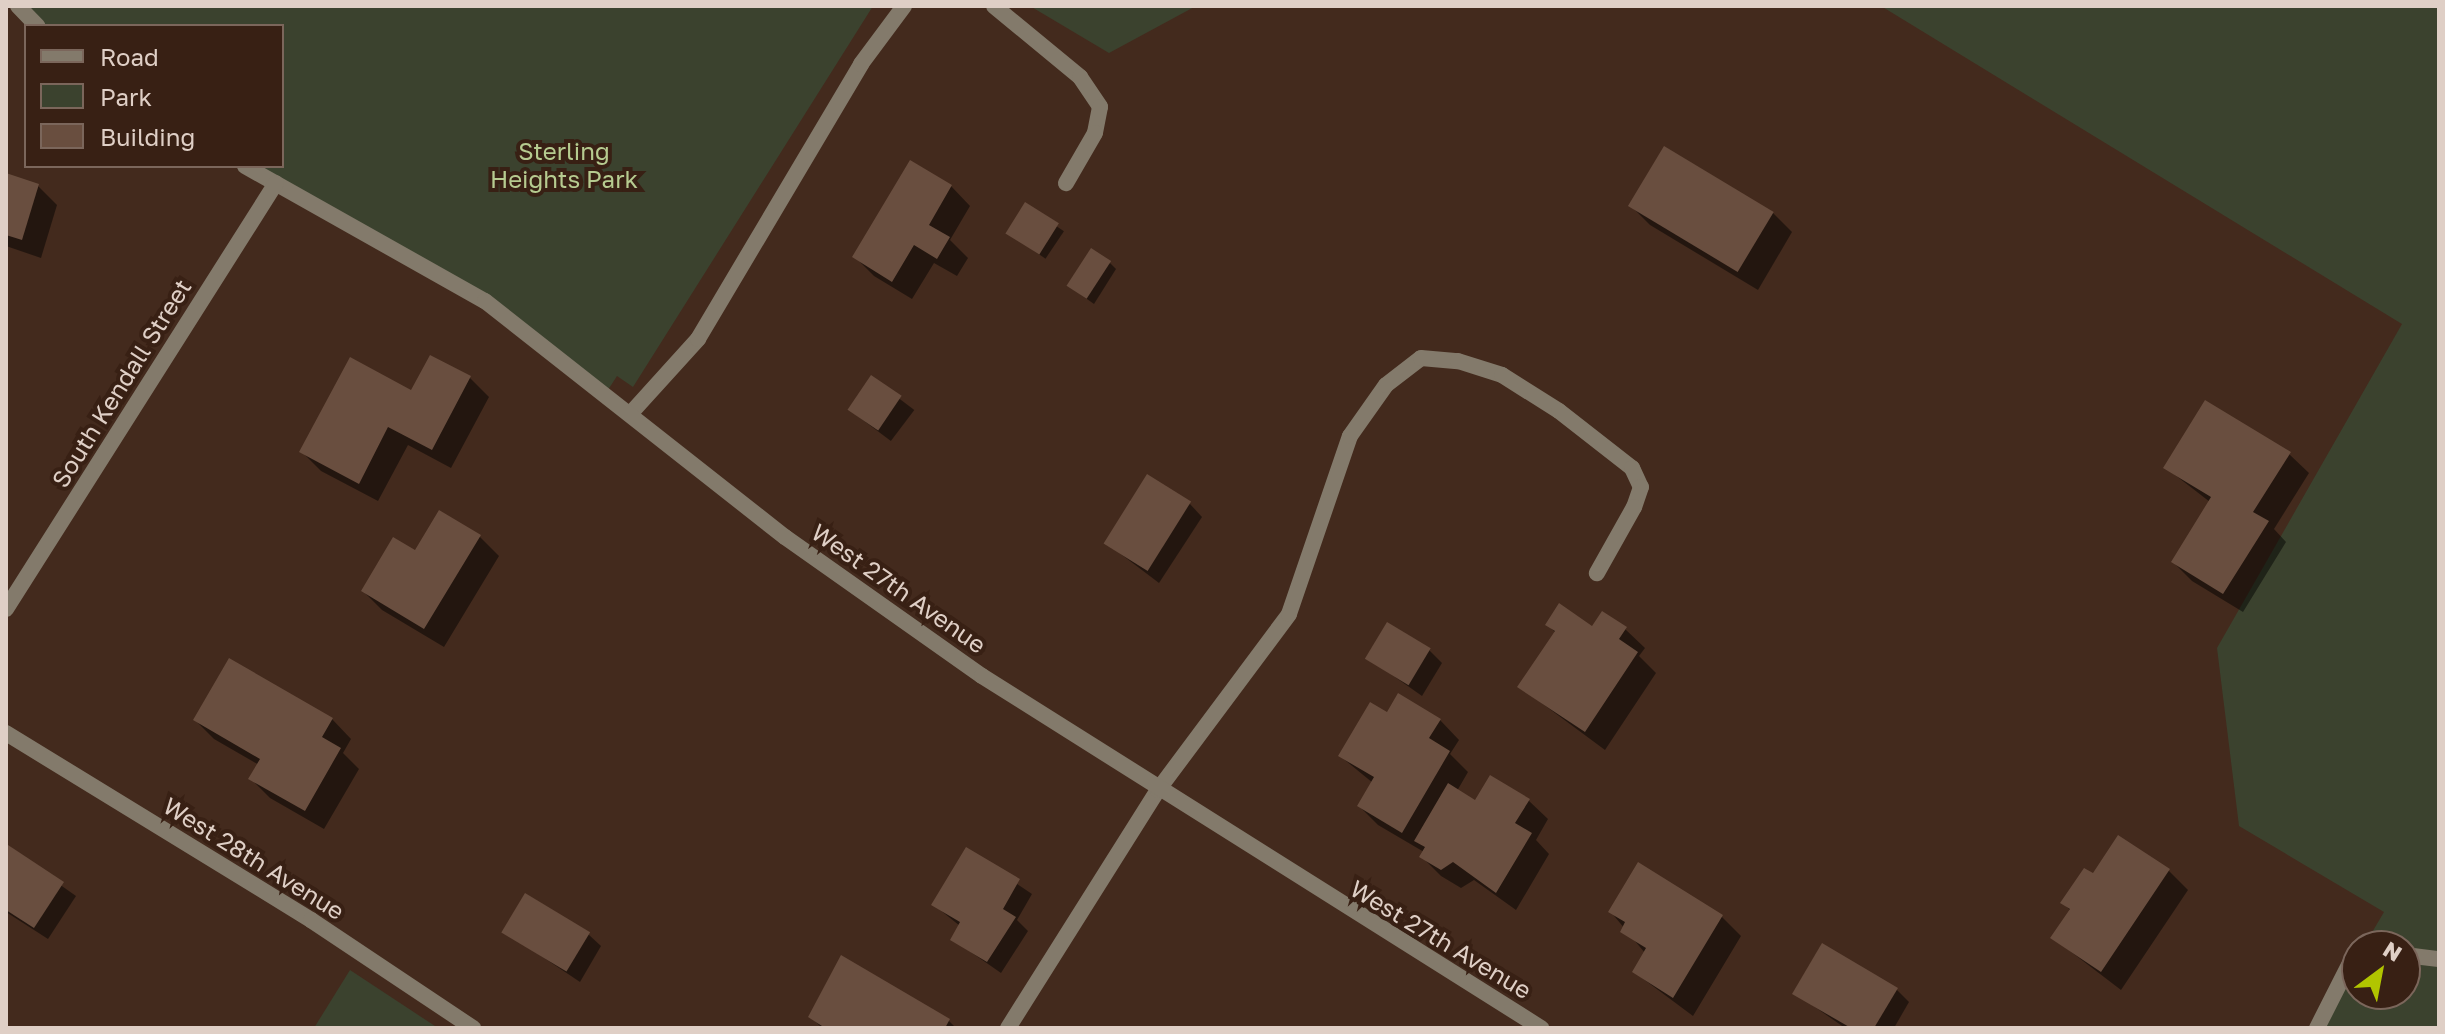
<!DOCTYPE html>
<style>
body{margin:0}
#map{position:relative;width:2445px;height:1034px;overflow:hidden;background:#432a1d;font-family:"Golos Text",sans-serif}
div>[style]{position:absolute}
.green>*{inset:0;background:#3b422e}
.shadow>*{inset:0;background:#0007;transform-origin:0 0}
.building>*{inset:0;background:#694e3f;transform-origin:0 0}
.lane>*{height:16px;margin:-8px;padding:0 8px;transform-origin:8px;border-radius:8px;background:#837a6b}
.street>*{height:16px;margin:-8px;padding:0 8px;transform-origin:8px;border-radius:8px;background:#837a6b}
span{translate:-50% -50%;white-space:nowrap;text-align:center;line-height:1.15;-webkit-text-stroke:8px #382014;paint-order:stroke}
.park-label{font-size:24px;color:#b6cb90}
.street-label{font-size:24px;color:#dfcfc6}
.frame{position:absolute;inset:0;border:8px solid #dfcfc6;pointer-events:none}
.legend{position:absolute;left:24px;top:24px;width:260px;height:144px;box-sizing:border-box;background:#382014;border:2px solid #7b665b;margin:0;padding:10px 14px;list-style:none;font-size:24px;color:#dfcfc6}
.legend li{display:flex;align-items:center;gap:16px;height:40px}
.legend b{width:40px;border:2px solid #7b665b}
.north{position:absolute;left:2341px;top:930px;width:80px;height:80px;box-sizing:border-box;background:#382014;border:2px solid #7b665b;border-radius:50%;rotate:32deg;font-size:22px;font-weight:700;line-height:32px;text-align:center;color:#dfcfc6}
.north::after{content:'';display:block;margin:auto;width:28px;height:36px;background:#b1c500;clip-path:polygon(50% 0,100% 100%,50% 72%,0 100%)}
</style>
<div id="map">
<div class="green">
<i style="clip-path:polygon(18px 6px,873px 6px,633px 387px,617px 376px,606px 393px,485px 301px,245px 166px,282px 166px,282px 26px,37px 26px)"></i>
<i style="clip-path:polygon(1030px 6px,1196px 6px,1109px 53px)"></i>
<i style="clip-path:polygon(1881px 6px,2439px 6px,2439px 1028px,2316px 1028px,2357px 958px,2357px 994px,2405px 994px,2405px 946px,2364px 946px,2384px 912px,2239px 826px,2217px 648px,2402px 324px)"></i>
<i style="clip-path:polygon(350px 970px,438px 1028px,314px 1028px)"></i>
</div>
<div class="shadow">
<i style="clip-path:polygon(911px 162px,951px 186px,970px 206px,950px 240px,968px 258px,957px 276px,934px 263px,912px 299px,874px 276px,855px 257px)"></i>
<i style="clip-path:polygon(6px 175px,38px 186px,57px 205px,41px 258px,6px 246px)"></i>
<i style="left:1025px;top:205px;width:47px;height:33px;rotate:34deg"></i>
<i style="clip-path:polygon(1631px 206px,1773px 213px,1792px 232px,1758px 290px,1650px 225px)"></i>
<i style="clip-path:polygon(1110px 263px,1116px 269px,1094px 304px,1070px 287px)"></i>
<i style="clip-path:polygon(470px 378px,489px 397px,451px 468px,408px 445px,378px 501px,321px 471px,302px 452px,412px 392px)"></i>
<i style="left:872px;top:378px;width:53px;height:39px;rotate:37deg"></i>
<i style="clip-path:polygon(2289px 454px,2309px 473px,2274px 529px,2286px 542px,2243px 612px,2192px 581px,2173px 562px,2210px 502px,2166px 468px)"></i>
<i style="clip-path:polygon(1190px 504px,1202px 517px,1159px 583px,1105px 542px)"></i>
<i style="clip-path:polygon(440px 513px,480px 537px,499px 556px,444px 647px,382px 610px,363px 591px,415px 553px)"></i>
<i style="clip-path:polygon(1547px 624px,1625px 629px,1645px 648px,1639px 656px,1656px 673px,1605px 750px,1520px 687px,1556px 633px)"></i>
<i style="clip-path:polygon(1429px 650px,1442px 663px,1422px 696px,1368px 658px)"></i>
<i style="clip-path:polygon(1388px 715px,1440px 720px,1459px 740px,1450px 754px,1468px 772px,1457px 791px,1476px 803px,1528px 800px,1548px 819px,1536px 840px,1549px 854px,1516px 910px,1474px 880px,1461px 888px,1441px 876px,1422px 857px,1424px 852px,1378px 825px,1359px 806px,1373px 783px,1340px 756px)"></i>
<i style="clip-path:polygon(332px 719px,351px 739px,343px 753px,359px 769px,324px 829px,270px 798px,251px 779px,259px 765px,214px 739px,195px 720px)"></i>
<i style="clip-path:polygon(8px 848px,76px 896px,48px 939px,6px 912px)"></i>
<i style="clip-path:polygon(966px 850px,1032px 894px,1017px 920px,1028px 931px,1001px 973px,952px 939px,960px 926px,934px 905px)"></i>
<i style="clip-path:polygon(1638px 865px,1722px 917px,1741px 936px,1693px 1016px,1634px 972px,1645px 953px,1610px 911px)"></i>
<i style="clip-path:polygon(2169px 871px,2188px 890px,2121px 990px,2053px 938px,2071px 911px,2063px 903px,2093px 876px)"></i>
<i style="clip-path:polygon(504px 931px,588px 934px,601px 946px,580px 982px)"></i>
<i style="clip-path:polygon(841px 958px,949px 1021px,956px 1028px,822px 1028px,811px 1017px)"></i>
<i style="clip-path:polygon(1896px 989px,1909px 1002px,1894px 1028px,1845px 1028px,1795px 993px)"></i>
</div>
<div class="building">
<i style="left:1664px;top:146px;width:128px;height:70px;rotate:31deg"></i>
<i style="clip-path:polygon(910px 160px,952px 185px,929px 225px,950px 237px,937px 259px,914px 245px,892px 282px,852px 257px)"></i>
<i style="clip-path:polygon(6px 173px,39px 184px,22px 240px,6px 235px)"></i>
<i style="left:1025px;top:202px;width:40px;height:37px;rotate:32deg"></i>
<i style="left:1091px;top:248px;width:24px;height:45px;rotate:33deg"></i>
<i style="clip-path:polygon(430px 355px,471px 376px,432px 450px,388px 427px,359px 484px,299px 452px,350px 357px,411px 390px)"></i>
<i style="left:871px;top:375px;width:37px;height:42px;rotate:34deg"></i>
<i style="clip-path:polygon(2205px 400px,2291px 452px,2253px 512px,2269px 521px,2223px 594px,2171px 562px,2211px 497px,2163px 468px)"></i>
<i style="left:1147px;top:474px;width:52px;height:82px;rotate:32deg"></i>
<i style="clip-path:polygon(439px 510px,481px 535px,424px 629px,361px 591px,393px 537px,415px 550px)"></i>
<i style="clip-path:polygon(1559px 603px,1592px 626px,1602px 611px,1627px 627px,1619px 639px,1638px 652px,1585px 732px,1517px 687px,1555px 631px,1545px 625px)"></i>
<i style="left:1387px;top:622px;width:51px;height:43px;rotate:31deg"></i>
<i style="clip-path:polygon(229px 658px,333px 718px,322px 737px,341px 748px,305px 811px,248px 779px,260px 759px,193px 720px)"></i>
<i style="clip-path:polygon(1398px 693px,1441px 719px,1429px 738px,1450px 751px,1402px 833px,1357px 806px,1374px 777px,1338px 756px,1370px 702px,1387px 712px)"></i>
<i style="clip-path:polygon(1490px 775px,1530px 799px,1515px 823px,1532px 833px,1496px 893px,1453px 862px,1441px 870px,1419px 857px,1425px 847px,1414px 841px,1448px 783px,1475px 800px)"></i>
<i style="clip-path:polygon(2118px 835px,2170px 869px,2101px 972px,2050px 938px,2070px 909px,2060px 903px,2084px 868px,2093px 873px)"></i>
<i style="clip-path:polygon(8px 845px,64px 882px,34px 928px,6px 910px)"></i>
<i style="clip-path:polygon(966px 847px,1020px 879px,1003px 909px,1016px 917px,987px 962px,950px 940px,960px 922px,931px 905px)"></i>
<i style="clip-path:polygon(1638px 862px,1723px 915px,1673px 998px,1632px 972px,1646px 948px,1620px 932px,1625px 922px,1608px 912px)"></i>
<i style="left:525px;top:893px;width:76px;height:46px;rotate:31deg"></i>
<i style="clip-path:polygon(1822px 943px,1898px 988px,1874px 1028px,1851px 1028px,1792px 994px)"></i>
<i style="clip-path:polygon(841px 955px,950px 1019px,945px 1028px,825px 1028px,808px 1017px)"></i>
</div>
<div class="lane">
<i style="left:994px;top:6px;width:112px;rotate:39.5deg"></i>
<i style="left:1080px;top:77px;width:36px;rotate:56deg"></i>
<i style="left:1100px;top:107px;width:26px;rotate:101deg"></i>
<i style="left:1095px;top:133px;width:58px;rotate:120.1deg"></i>
<i style="left:631px;top:413px;width:100px;rotate:-47.8deg"></i>
<i style="left:698px;top:339px;width:320px;rotate:-59.3deg"></i>
<i style="left:861px;top:64px;width:72px;rotate:-53.4deg"></i>
<i style="left:1008px;top:1028px;width:281px;rotate:-57.8deg"></i>
<i style="left:1158px;top:790px;width:219px;rotate:-53.3deg"></i>
<i style="left:1289px;top:614px;width:188px;rotate:-71.1deg"></i>
<i style="left:1350px;top:436px;width:62px;rotate:-54.8deg"></i>
<i style="left:1386px;top:385px;width:44px;rotate:-37.6deg"></i>
<i style="left:1421px;top:358px;width:37px;rotate:5deg"></i>
<i style="left:1458px;top:361px;width:46px;rotate:17.7deg"></i>
<i style="left:1502px;top:375px;width:67px;rotate:32.3deg"></i>
<i style="left:1559px;top:411px;width:93px;rotate:38deg"></i>
<i style="left:1632px;top:468px;width:21px;rotate:65deg"></i>
<i style="left:1641px;top:487px;width:21px;rotate:109deg"></i>
<i style="left:1634px;top:507px;width:76px;rotate:119.3deg"></i>
</div>
<div class="street">
<i style="left:18px;top:6px;width:28px;rotate:46deg"></i>
<i style="left:245px;top:166px;width:275px;rotate:29.4deg"></i>
<i style="left:485px;top:301px;width:382px;rotate:38.2deg"></i>
<i style="left:785px;top:537px;width:241px;rotate:35.2deg"></i>
<i style="left:982px;top:676px;width:661px;rotate:32.2deg"></i>
<i style="left:6px;top:609px;width:504px;rotate:-57.63deg"></i>
<i style="left:6px;top:733px;width:358px;rotate:31.5deg"></i>
<i style="left:311px;top:920px;width:195px;rotate:33.7deg"></i>
<i style="left:2405px;top:955px;width:34px;rotate:7deg"></i>
<i style="left:2317px;top:1028px;width:89px;rotate:-63.1deg"></i>
</div>
<div class="park-label">
<span style="left:564px;top:165px">Sterling<br>Heights Park</span>
</div>
<div class="street-label">
<span style="left:121px;top:383px;rotate:-58deg">South Kendall Street</span>
<span style="left:899px;top:588px;rotate:35deg">West 27th Avenue</span>
<span style="left:254px;top:858px;rotate:32deg">West 28th Avenue</span>
<span style="left:1441px;top:939px;rotate:31deg">West 27th Avenue</span>
</div>
<div class="frame"></div>
<ul class="legend">
<li><b style="height:10px;background:#837a6b"></b>Road</li>
<li><b style="height:22px;background:#3b422e"></b>Park</li>
<li><b style="height:22px;background:#694e3f"></b>Building</li>
</ul>
<div class="north">N</div>
</div>
